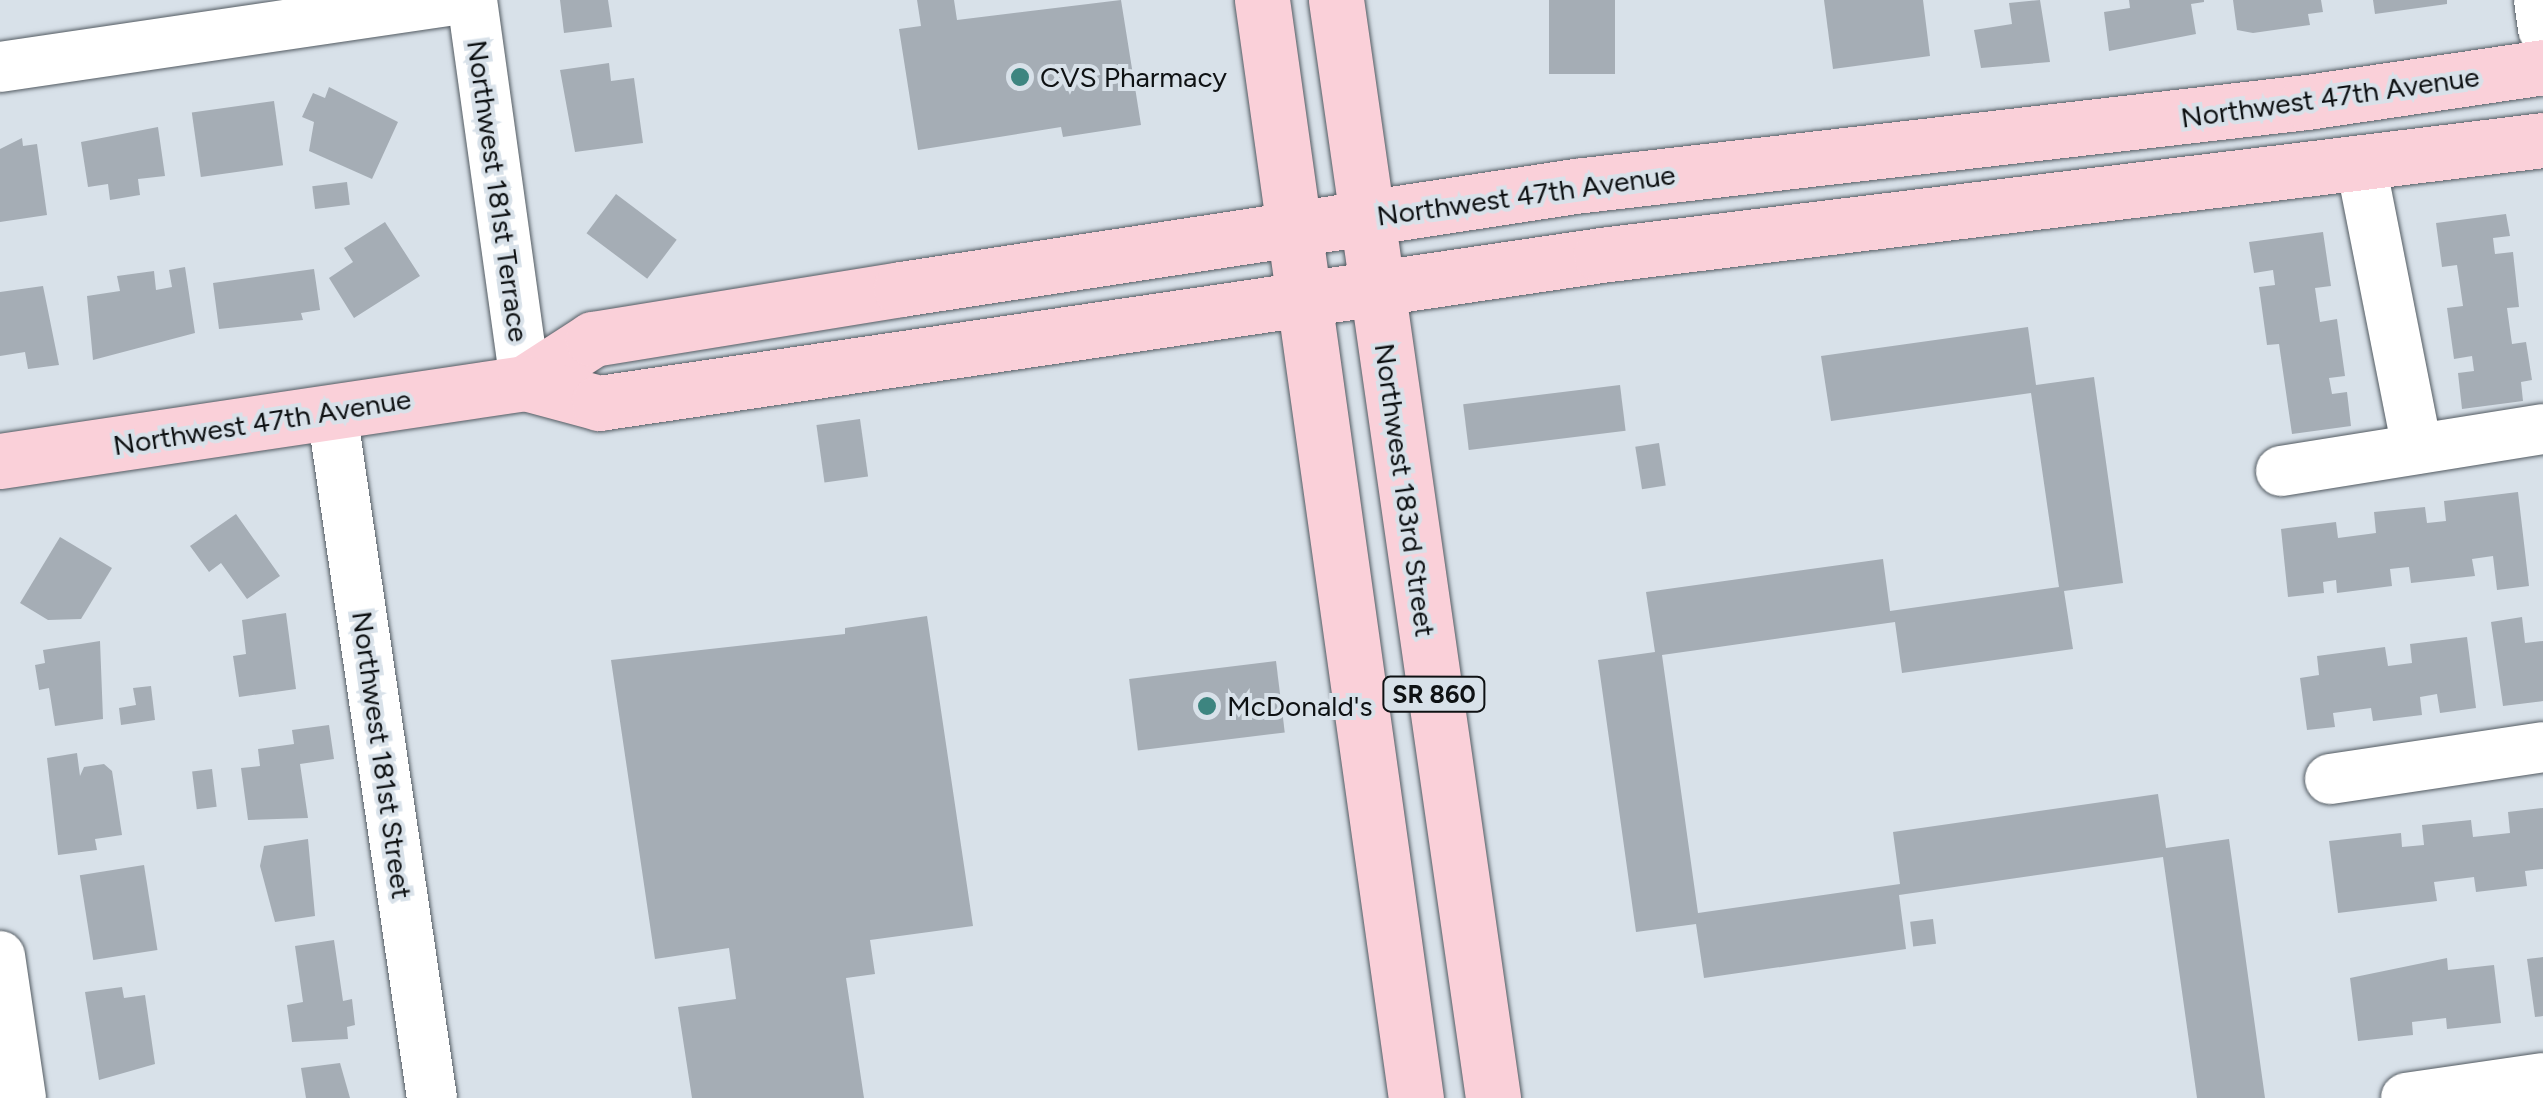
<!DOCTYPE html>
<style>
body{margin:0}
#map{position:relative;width:2543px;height:1098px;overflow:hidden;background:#d8e1e9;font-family:Figtree,sans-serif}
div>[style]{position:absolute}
.building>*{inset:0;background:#a5adb5;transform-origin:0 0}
.roads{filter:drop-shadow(0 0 2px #535b62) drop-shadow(0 0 2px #535b62)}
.minor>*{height:50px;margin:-25px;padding:0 25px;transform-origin:25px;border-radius:25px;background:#fff}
.major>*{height:55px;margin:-27.5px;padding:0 27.5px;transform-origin:27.5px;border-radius:27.5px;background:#fad0d9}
.dots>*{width:28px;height:28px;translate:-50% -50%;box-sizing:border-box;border:5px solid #d8e1e9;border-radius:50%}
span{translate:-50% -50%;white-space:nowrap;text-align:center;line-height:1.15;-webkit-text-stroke:8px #d8e1e9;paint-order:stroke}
.shield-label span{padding:2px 8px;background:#d8e1e9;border:2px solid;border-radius:8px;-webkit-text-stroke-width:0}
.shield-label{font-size:25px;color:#0e1113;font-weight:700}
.poi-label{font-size:28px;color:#0e1113}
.left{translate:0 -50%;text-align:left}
.street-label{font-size:28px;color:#0e1113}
</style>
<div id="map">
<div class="building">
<i style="clip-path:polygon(560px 0,608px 0,612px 27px,564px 33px)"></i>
<i style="clip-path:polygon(917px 0,954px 0,957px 20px,1121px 0,1141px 125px,1063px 137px,1061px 127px,918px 150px,899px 29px,921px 26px)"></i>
<i style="left:1549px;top:0;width:66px;height:74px"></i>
<i style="clip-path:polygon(1824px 0,1923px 0,1930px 56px,1833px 69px)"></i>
<i style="clip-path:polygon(2040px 0,2050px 62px,1981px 68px,1974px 30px,2012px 24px,2009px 3px)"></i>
<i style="clip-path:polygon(2129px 0,2204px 0,2204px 2px,2191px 4px,2196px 34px,2109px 51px,2104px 12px,2130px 8px)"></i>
<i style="clip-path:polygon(2233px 0,2321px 0,2323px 12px,2308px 14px,2310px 25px,2253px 33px,2237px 30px)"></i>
<i style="clip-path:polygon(2373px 0,2447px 0,2447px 4px,2375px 14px)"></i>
<i style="clip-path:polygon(609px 63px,611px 81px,634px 78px,643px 143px,575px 152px,560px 70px)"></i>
<i style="clip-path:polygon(329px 87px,398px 122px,372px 179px,309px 151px,314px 122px,302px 117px,313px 93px,325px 98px)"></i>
<i style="left:274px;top:101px;width:65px;height:83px;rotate:82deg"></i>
<i style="clip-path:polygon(158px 127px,165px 176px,138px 179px,140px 195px,110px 200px,108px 184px,88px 187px,81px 142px)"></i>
<i style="clip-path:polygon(22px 138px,23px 146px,37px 144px,47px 215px,0 222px,0 149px)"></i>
<i style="left:347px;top:182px;width:23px;height:35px;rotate:83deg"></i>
<i style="left:616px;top:194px;width:76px;height:49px;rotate:37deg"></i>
<i style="clip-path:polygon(2506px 214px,2510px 236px,2493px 238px,2495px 254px,2513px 252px,2519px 307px,2507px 308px,2512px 344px,2526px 342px,2532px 380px,2521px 382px,2523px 401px,2462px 409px,2458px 373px,2474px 371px,2472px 356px,2454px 359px,2447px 308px,2463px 306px,2457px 265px,2442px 267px,2436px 223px)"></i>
<i style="clip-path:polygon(385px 222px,420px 276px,354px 318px,329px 278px,353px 262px,344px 248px)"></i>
<i style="clip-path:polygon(2323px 232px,2331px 286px,2315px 288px,2320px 322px,2337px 319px,2345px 376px,2329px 378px,2332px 394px,2347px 392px,2351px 426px,2292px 434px,2279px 344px,2267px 345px,2259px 287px,2275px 285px,2273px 270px,2254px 273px,2249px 242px)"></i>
<i style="clip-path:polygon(185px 267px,195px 333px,93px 360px,87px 296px,120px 291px,117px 276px,154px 271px,156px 290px,172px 287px,169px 270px)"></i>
<i style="clip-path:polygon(314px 269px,320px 310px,301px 313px,303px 320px,219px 329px,213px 283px)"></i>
<i style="clip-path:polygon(43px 286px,59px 365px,28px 369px,25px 352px,0 356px,0 292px)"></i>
<i style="clip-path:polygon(2028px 327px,2036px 385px,2094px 377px,2123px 583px,2064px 591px,2073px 649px,1902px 673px,1895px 622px,1662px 655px,1698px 913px,1900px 884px,1893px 832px,2158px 794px,2166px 848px,2229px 839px,2265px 1098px,2197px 1098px,2163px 857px,1899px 895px,1906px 949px,1704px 978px,1696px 924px,1636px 932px,1598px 660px,1655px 652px,1646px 592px,1883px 559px,1890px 611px,2059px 587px,2031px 393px,1831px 421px,1821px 356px)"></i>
<i style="left:1620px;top:385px;width:46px;height:158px;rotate:83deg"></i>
<i style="left:860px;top:419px;width:58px;height:44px;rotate:82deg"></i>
<i style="left:1659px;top:443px;width:43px;height:24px;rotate:81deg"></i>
<i style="clip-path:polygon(2518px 492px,2529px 586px,2497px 590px,2493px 556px,2472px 559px,2475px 576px,2411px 583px,2409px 567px,2390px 569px,2392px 586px,2337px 593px,2336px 580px,2323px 582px,2324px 593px,2288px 597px,2281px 529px,2336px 522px,2338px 538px,2376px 533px,2374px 512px,2425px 507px,2427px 523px,2446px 521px,2444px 501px)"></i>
<i style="clip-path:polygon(236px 514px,280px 576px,247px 599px,221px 563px,209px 572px,190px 546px)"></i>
<i style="clip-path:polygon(60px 537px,112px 568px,81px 619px,48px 620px,20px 603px)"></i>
<i style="clip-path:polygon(286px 613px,296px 689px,239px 697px,233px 656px,246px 654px,242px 620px)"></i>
<i style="clip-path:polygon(927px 616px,973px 926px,870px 940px,875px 974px,846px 978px,864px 1098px,692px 1098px,678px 1007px,736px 999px,729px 948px,655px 959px,611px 660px,845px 634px,845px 628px)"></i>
<i style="clip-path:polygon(2522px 617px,2525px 643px,2543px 641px,2543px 701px,2503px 706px,2491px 622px)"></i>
<i style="clip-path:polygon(2467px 637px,2476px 708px,2440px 713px,2437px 694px,2420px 697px,2422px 715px,2373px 721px,2371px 708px,2333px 713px,2335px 727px,2307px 730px,2300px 678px,2319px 675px,2317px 656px,2385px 647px,2388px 666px,2412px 663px,2410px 644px)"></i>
<i style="clip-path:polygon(100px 641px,103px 719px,55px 726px,49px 688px,39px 690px,35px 665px,45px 663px,43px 650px)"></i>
<i style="left:1276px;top:661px;width:72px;height:148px;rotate:83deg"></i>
<i style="clip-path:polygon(151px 686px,155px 720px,121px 725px,119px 708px,136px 705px,133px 688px)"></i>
<i style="clip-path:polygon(329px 725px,334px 759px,300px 764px,308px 818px,248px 820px,241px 768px,260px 766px,258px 749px,294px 744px,292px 730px)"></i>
<i style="clip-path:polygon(77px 753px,80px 776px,84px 767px,104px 764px,112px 771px,122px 835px,95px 839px,97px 850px,58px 855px,47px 758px)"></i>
<i style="left:212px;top:769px;width:38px;height:20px;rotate:83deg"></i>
<i style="clip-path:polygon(2543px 808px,2543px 869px,2525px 871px,2527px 886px,2476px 892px,2474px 877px,2434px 882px,2437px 901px,2338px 913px,2329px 841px,2401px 833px,2402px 847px,2424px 845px,2422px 825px,2471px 820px,2473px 837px,2510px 833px,2508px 812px)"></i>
<i style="clip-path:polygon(308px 839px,315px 916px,275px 922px,260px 866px,264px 846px)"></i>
<i style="left:144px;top:865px;width:86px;height:65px;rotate:81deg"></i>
<i style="left:1933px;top:919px;width:25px;height:23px;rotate:83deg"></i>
<i style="clip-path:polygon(334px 940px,343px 1001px,352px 999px,355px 1025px,347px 1027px,348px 1039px,292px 1042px,287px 1005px,303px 1002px,295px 946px)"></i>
<i style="clip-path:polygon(2543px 957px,2543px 1016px,2535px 1017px,2527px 959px)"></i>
<i style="clip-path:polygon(2447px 958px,2448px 970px,2494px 965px,2501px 1023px,2447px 1029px,2446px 1018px,2412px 1022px,2413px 1035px,2358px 1041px,2350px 978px)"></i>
<i style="clip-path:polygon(122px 987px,124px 998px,145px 995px,155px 1064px,99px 1080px,85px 992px)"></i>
<i style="clip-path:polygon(340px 1063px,350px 1098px,306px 1098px,301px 1068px)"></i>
</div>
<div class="roads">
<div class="minor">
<i style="left:472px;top:0;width:387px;rotate:82.1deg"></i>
<i style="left:2539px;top:0;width:30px;rotate:82deg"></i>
<i style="left:0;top:67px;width:460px;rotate:-8.4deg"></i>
<i style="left:2361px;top:165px;width:289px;rotate:78.8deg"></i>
<i style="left:332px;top:412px;width:693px;rotate:81.71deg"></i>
<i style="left:2281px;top:471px;width:265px;rotate:-9.1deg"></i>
<i style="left:2330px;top:779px;width:215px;rotate:-8.5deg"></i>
<i style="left:0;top:956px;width:144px;rotate:81.6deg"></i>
<i style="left:2406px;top:1098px;width:138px;rotate:-8.3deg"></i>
</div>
<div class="major">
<i style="left:1262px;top:0;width:1109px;rotate:82.02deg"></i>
<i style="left:1336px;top:0;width:1109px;rotate:81.86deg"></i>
<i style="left:525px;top:383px;width:81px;rotate:-32.9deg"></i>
<i style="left:593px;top:339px;width:312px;rotate:-9.2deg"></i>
<i style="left:901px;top:289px;width:682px;rotate:-8.69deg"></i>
<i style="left:1575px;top:186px;width:737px;rotate:-6.55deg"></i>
<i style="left:2307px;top:102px;width:239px;rotate:-8.4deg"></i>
<i style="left:0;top:461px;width:531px;rotate:-8.45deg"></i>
<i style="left:525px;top:383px;width:77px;rotate:15.1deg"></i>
<i style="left:599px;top:403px;width:1013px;rotate:-8.4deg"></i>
<i style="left:1601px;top:255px;width:949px;rotate:-6.96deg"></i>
</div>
</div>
<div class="dots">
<i style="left:1020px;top:77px;background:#3d8580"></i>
<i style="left:1207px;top:706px;background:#3d8580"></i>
</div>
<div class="shield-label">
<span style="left:1434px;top:694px">SR 860</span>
</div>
<div class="poi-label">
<span class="left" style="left:1040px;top:77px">CVS Pharmacy</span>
<span class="left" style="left:1227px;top:706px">McDonald's</span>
</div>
<div class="street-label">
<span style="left:2330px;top:97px;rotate:-8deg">Northwest 47th Avenue</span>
<span style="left:498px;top:191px;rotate:82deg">Northwest 181st Terrace</span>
<span style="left:1526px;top:195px;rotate:-8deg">Northwest 47th Avenue</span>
<span style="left:262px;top:422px;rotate:-9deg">Northwest 47th Avenue</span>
<span style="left:1405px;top:490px;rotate:82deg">Northwest 183rd Street</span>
<span style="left:382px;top:755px;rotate:82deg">Northwest 181st Street</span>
</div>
</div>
